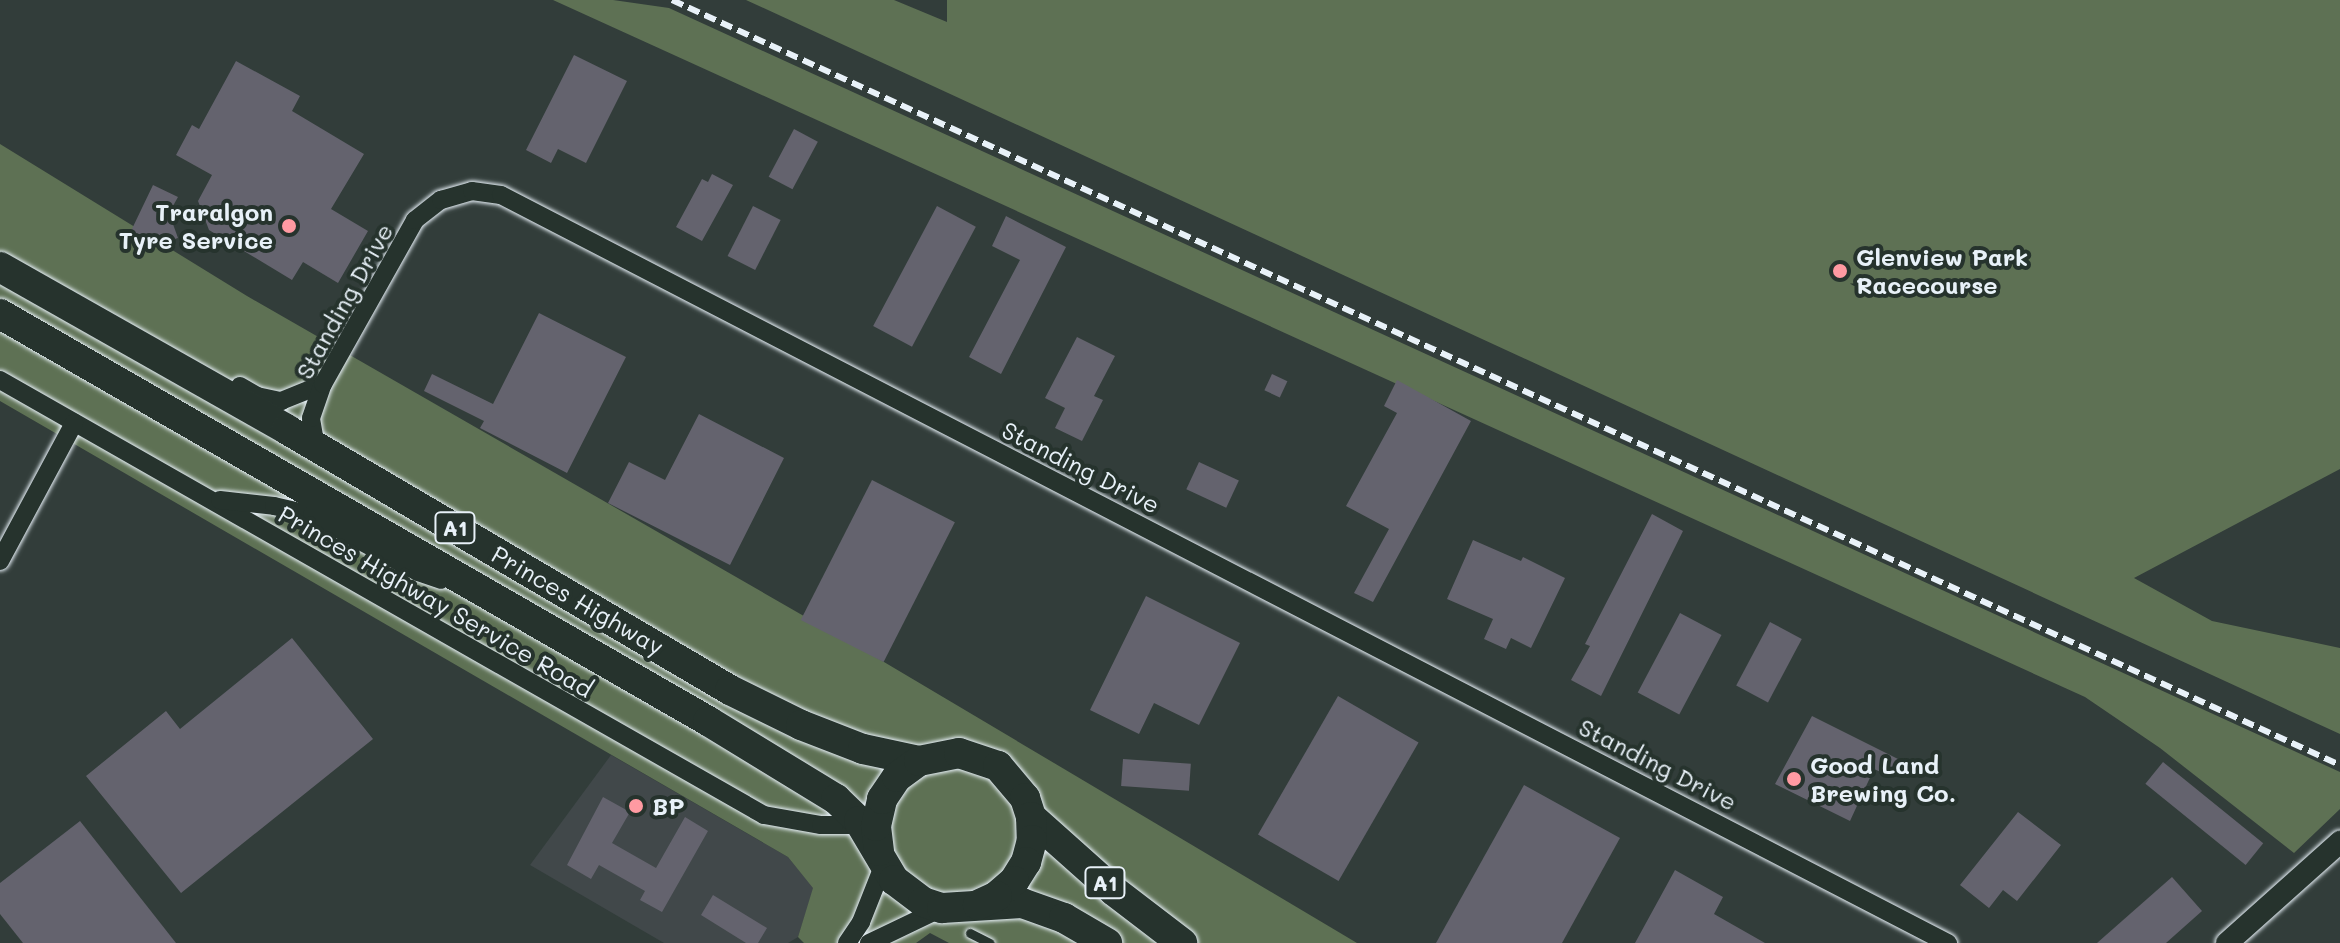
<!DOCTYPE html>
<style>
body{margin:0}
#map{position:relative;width:2340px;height:943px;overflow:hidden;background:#323d3a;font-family:Mali,sans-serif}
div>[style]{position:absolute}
.built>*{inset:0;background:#41484a}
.green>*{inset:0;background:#5e7154}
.building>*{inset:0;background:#64636e;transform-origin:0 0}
.roads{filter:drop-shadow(0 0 2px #e8f1f8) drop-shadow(0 0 2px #e8f1f8)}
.service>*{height:9px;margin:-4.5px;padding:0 4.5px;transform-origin:4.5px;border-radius:4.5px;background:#26332d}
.minor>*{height:18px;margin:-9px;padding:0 9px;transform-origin:9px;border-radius:9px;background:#26332d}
.tertiary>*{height:22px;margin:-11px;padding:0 11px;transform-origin:11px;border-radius:11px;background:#26332d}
.trunk>*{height:30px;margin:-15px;padding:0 15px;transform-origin:15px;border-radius:15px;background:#26332d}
.rail>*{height:6px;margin-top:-3px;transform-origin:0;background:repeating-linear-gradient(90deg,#e8f1f8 0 12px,transparent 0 18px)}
.dots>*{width:22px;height:22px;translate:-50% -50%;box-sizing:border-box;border:4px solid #26332d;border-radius:50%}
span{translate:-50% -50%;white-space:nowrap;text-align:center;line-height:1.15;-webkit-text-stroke:8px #26332d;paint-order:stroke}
.shield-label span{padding:2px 6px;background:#26332d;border:2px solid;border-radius:6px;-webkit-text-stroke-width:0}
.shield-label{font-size:22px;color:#e8f1f8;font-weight:700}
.poi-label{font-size:24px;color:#e8f1f8;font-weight:700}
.right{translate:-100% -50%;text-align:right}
.left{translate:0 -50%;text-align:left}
.street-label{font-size:24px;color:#e8f1f8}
</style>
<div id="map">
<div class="built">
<i style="clip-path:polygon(611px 755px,788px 857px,814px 888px,798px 937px,788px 943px,664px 943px,530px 865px)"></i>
</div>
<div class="green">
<i style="clip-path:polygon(553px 0,613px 0,669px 8px,2340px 772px,2340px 809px,2294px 853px,2160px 748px,2085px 697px)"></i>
<i style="clip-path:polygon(746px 0,894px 0,947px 22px,947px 0,2340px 0,2340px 469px,2134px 578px,2212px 621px,2340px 648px,2340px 734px)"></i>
<i style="clip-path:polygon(0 144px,247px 296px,884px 662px,1357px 943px,949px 943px,930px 933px,916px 943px,804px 943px,798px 937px,813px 888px,788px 857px,0 401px)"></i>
</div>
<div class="building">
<i style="clip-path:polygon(574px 55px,627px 81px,586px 163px,558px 149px,551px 163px,526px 150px)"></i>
<i style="clip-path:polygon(236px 61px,300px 96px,292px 111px,364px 154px,331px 209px,368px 231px,338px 283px,303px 262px,292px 280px,209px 230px,198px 201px,212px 175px,176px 155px,192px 125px,199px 129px)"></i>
<i style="left:794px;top:129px;width:27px;height:54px;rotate:28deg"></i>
<i style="clip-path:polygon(712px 174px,733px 185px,702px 241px,676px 227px,702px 179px,708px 182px)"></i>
<i style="clip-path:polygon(153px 185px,178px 197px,169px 213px,178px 238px,141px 250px,130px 233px)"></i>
<i style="left:753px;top:206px;width:31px;height:56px;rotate:27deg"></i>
<i style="left:937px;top:206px;width:44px;height:136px;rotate:28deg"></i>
<i style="clip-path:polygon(1006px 216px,1066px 247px,1001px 374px,969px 357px,1020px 260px,992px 246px)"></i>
<i style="clip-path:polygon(539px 313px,626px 357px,567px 473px,480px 428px,484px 421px,424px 391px,432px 374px,493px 404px)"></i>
<i style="clip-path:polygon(1077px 337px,1115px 356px,1094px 396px,1103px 400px,1082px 441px,1055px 428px,1065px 408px,1045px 398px)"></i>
<i style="left:1272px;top:374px;width:17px;height:18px;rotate:25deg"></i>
<i style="clip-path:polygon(1397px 380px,1471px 421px,1373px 602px,1354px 593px,1389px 529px,1346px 506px,1397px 413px,1384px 406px)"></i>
<i style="clip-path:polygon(699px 414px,784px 458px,730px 565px,608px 503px,629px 462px,665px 480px)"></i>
<i style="left:1199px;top:462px;width:44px;height:30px;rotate:25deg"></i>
<i style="left:872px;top:480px;width:93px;height:157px;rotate:27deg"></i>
<i style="clip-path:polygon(1652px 514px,1683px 531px,1601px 696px,1571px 680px,1590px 646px,1585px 644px)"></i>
<i style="clip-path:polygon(1473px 540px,1521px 561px,1523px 557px,1565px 578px,1531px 648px,1511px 638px,1506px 649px,1484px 639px,1493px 619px,1447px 599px)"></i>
<i style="clip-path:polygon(1146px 596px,1240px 643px,1199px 725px,1154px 703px,1139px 734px,1090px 710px)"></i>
<i style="left:1680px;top:613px;width:47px;height:90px;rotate:28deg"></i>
<i style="left:1770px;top:622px;width:36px;height:72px;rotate:28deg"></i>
<i style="clip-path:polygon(292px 638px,373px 739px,181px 893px,86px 776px,166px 711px,180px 729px)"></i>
<i style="left:1338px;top:696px;width:93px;height:160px;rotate:30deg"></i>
<i style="clip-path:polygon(1812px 716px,1900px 760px,1892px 777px,1874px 769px,1850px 821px,1775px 784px)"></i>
<i style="left:1123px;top:759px;width:68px;height:27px;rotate:4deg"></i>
<i style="left:2163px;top:762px;width:129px;height:28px;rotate:39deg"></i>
<i style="clip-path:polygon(1524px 785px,1620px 838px,1562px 943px,1436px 943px)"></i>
<i style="clip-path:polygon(603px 797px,630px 812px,612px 843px,656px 868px,685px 817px,708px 831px,662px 912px,640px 900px,645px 891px,599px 865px,591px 879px,567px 865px)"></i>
<i style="clip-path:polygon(2018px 812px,2061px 845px,2017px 901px,2003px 890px,1989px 908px,1960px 885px)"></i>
<i style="clip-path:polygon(80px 821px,176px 943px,23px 943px,0 914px,0 883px)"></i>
<i style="clip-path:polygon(1675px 870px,1723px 897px,1714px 914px,1765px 943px,1635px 943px)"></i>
<i style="clip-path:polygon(2172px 877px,2202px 911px,2166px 943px,2097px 943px)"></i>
<i style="clip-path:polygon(713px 895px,767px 928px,758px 943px,746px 943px,701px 915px)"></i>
</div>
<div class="roads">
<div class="service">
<i style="left:970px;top:933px;width:22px;rotate:27deg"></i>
</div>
<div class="minor">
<i style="left:0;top:380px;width:879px;rotate:29.66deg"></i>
<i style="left:764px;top:815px;width:58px;rotate:10deg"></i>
<i style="left:821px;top:825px;width:30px"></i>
<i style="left:851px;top:825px;width:9px;rotate:-27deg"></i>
<i style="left:240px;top:386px;width:20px;rotate:30deg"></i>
<i style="left:257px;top:396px;width:25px;rotate:12deg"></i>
<i style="left:281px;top:401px;width:45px;rotate:-22deg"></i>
<i style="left:316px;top:447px;width:29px;rotate:-100deg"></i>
<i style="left:311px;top:418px;width:36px;rotate:-71deg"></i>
<i style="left:323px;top:384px;width:188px;rotate:-60.7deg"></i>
<i style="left:415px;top:220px;width:33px;rotate:-38deg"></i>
<i style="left:441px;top:200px;width:32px;rotate:-16deg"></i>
<i style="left:472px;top:191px;width:29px;rotate:8deg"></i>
<i style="left:501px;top:195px;width:1629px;rotate:27.34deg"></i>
<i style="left:220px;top:500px;width:54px;rotate:6.3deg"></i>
<i style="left:274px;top:506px;width:39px;rotate:13deg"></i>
<i style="left:312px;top:515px;width:120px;rotate:28.3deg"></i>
<i style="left:418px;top:572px;width:24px;rotate:19deg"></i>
<i style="left:0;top:561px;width:157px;rotate:-61.8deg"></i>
<i style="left:847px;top:943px;width:25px;rotate:-56deg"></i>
<i style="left:861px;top:922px;width:62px;rotate:-68.4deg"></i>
<i style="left:869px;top:943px;width:81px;rotate:-25.6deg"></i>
</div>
<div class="tertiary">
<i style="left:2227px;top:943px;width:152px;rotate:-41.8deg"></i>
</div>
<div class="trunk">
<i style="left:0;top:267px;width:329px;rotate:29.5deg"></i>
<i style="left:286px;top:429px;width:515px;rotate:30.45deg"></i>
<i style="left:730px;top:690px;width:79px;rotate:26.2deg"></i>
<i style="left:801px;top:725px;width:66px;rotate:21.2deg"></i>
<i style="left:863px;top:749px;width:57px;rotate:12.1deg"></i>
<i style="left:0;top:314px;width:817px;rotate:29.89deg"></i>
<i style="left:708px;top:721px;width:150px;rotate:31.4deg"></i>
<i style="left:836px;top:799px;width:32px;rotate:44deg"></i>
<i style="left:859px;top:821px;width:69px;rotate:59.3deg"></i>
<i style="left:894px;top:880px;width:36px;rotate:37deg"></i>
<i style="left:923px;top:902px;width:20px;rotate:18deg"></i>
<i style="left:942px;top:908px;width:80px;rotate:-3.6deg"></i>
<i style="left:1022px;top:903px;width:45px;rotate:19.7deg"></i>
<i style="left:1064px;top:918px;width:50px;rotate:30.2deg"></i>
<i style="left:1031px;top:817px;width:111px;rotate:41.7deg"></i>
<i style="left:1114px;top:891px;width:86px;rotate:37.4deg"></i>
<i style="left:879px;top:851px;width:25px;rotate:-97deg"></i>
<i style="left:876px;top:826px;width:28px;rotate:-77deg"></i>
<i style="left:882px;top:799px;width:27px;rotate:-56deg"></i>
<i style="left:897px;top:777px;width:27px;rotate:-36deg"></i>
<i style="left:919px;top:761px;width:41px;rotate:-11.3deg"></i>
<i style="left:959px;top:753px;width:41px;rotate:18.4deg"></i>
<i style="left:998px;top:766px;width:42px;rotate:49.8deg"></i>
<i style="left:1025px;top:798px;width:20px;rotate:72deg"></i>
<i style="left:1031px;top:817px;width:23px;rotate:88deg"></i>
<i style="left:1032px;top:840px;width:23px;rotate:105deg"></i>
<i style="left:1026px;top:862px;width:22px;rotate:122deg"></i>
<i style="left:1014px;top:881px;width:23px;rotate:139deg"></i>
<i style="left:997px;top:896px;width:21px;rotate:155deg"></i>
</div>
</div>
<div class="rail">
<i style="left:672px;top:0;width:1835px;rotate:24.64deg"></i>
</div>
<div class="dots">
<i style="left:289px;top:226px;background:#ff9aa2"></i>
<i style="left:1840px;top:271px;background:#ff9aa2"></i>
<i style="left:1794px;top:779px;background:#ff9aa2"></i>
<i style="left:636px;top:806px;background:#ff9aa2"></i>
</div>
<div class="shield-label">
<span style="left:455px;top:528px">A1</span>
<span style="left:1105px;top:883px">A1</span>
</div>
<div class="poi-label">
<span class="right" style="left:273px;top:226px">Traralgon<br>Tyre Service</span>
<span class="left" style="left:1856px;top:271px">Glenview Park<br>Racecourse</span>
<span class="left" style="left:1810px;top:779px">Good Land<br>Brewing Co.</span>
<span class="left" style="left:652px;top:806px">BP</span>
</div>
<div class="street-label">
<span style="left:344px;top:301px;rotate:-61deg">Standing Drive</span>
<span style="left:1081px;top:467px;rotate:27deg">Standing Drive</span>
<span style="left:578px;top:600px;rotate:30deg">Princes Highway</span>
<span style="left:436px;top:601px;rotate:30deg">Princes Highway Service Road</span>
<span style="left:1658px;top:764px;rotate:27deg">Standing Drive</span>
</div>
</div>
